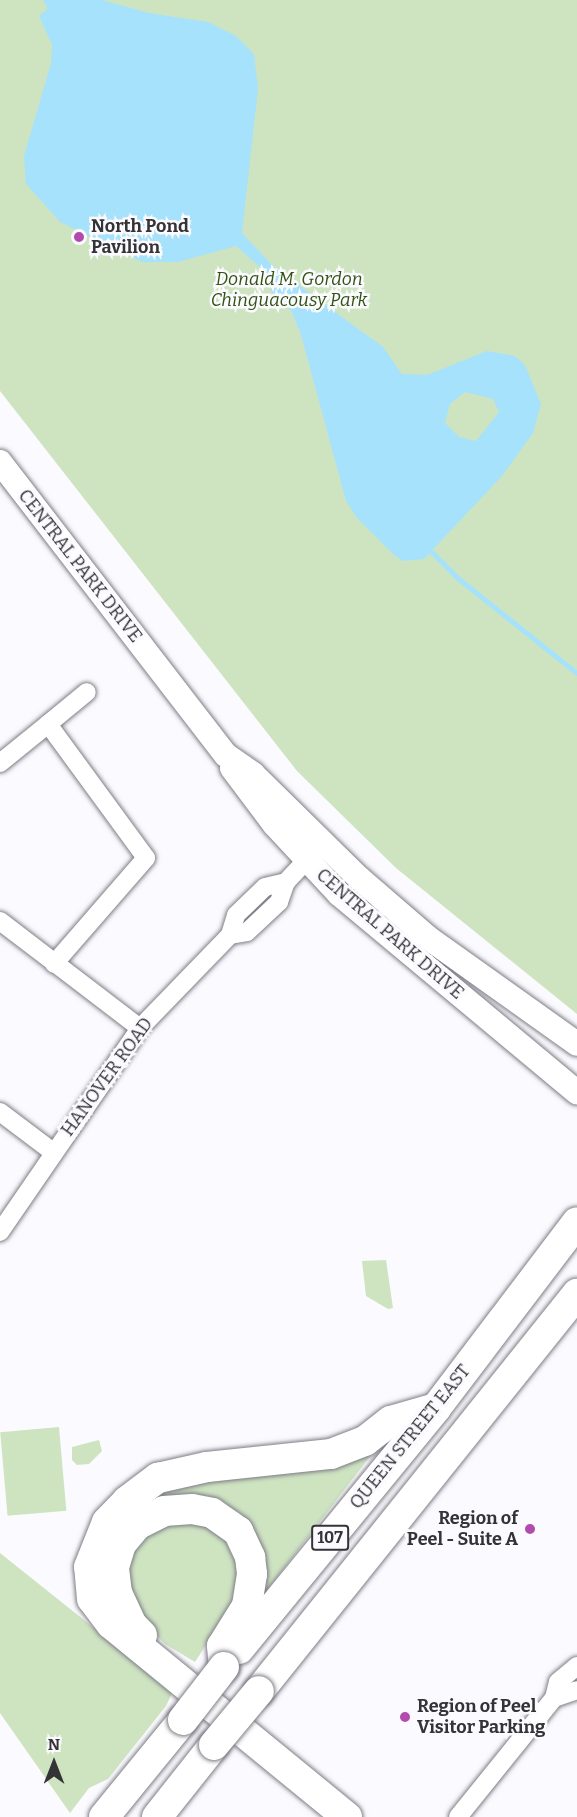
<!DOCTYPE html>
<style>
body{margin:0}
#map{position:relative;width:577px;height:1817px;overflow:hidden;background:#fbfafe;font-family:Bitter,serif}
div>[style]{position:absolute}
.green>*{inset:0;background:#cee4c1;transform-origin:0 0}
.water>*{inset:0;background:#a6e2fb}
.stream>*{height:4.5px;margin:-2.25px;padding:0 2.25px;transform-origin:2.25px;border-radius:2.25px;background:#a6e2fb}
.roads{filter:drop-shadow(0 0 2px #7f7d86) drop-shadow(0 0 2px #7f7d86)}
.minor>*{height:18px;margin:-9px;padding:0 9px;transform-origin:9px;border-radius:9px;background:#fff}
.tertiary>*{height:24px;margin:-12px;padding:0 12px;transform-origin:12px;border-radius:12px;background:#fff}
.primary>*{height:30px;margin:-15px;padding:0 15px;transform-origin:15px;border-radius:15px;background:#fff}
.bridges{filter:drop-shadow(0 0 2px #7f7d86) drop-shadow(0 0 2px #7f7d86)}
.primary-bridge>*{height:30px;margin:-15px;padding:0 15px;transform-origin:15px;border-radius:15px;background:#fff}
.dots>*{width:16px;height:16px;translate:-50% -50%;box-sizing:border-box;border:3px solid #fbfafe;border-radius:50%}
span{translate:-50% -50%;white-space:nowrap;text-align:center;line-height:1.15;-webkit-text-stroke:5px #fbfafe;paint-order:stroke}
.shield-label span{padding:2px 4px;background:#fbfafe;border:2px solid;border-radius:4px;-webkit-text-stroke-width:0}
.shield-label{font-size:16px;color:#343336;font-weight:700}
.poi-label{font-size:18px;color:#343336;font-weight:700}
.left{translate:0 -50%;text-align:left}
.right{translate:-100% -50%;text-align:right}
.park-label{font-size:18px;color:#315312;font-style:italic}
.street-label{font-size:18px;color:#343336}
.north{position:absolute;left:24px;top:1733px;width:60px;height:60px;-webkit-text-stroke:4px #fbfafe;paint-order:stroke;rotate:0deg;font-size:16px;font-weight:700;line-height:24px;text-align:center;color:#343336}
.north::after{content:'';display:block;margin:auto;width:21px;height:27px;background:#343336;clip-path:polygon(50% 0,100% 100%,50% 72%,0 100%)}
</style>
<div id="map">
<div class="green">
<i style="clip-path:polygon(0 0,577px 0,577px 1014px,396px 868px,297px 771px,0 391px)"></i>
<i style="clip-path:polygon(386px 1260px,393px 1308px,388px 1309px,366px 1296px,362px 1261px)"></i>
<i style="left:59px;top:1427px;width:84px;height:59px;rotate:85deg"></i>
<i style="clip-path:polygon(99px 1440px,102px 1451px,89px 1464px,77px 1465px,72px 1460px,72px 1447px)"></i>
<i style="clip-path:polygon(378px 1446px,261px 1598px,265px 1560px,240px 1513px,199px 1496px,103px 1546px,171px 1482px)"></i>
<i style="clip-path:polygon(197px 1515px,241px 1554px,243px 1587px,195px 1662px,165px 1644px,135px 1614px,125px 1553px,144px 1528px)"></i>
<i style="clip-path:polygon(0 1553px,173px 1691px,166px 1706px,108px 1779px,89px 1788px,70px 1813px,0 1713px)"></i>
</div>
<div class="water">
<i style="clip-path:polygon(evenodd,45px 0,102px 0,149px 13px,208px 22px,236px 36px,254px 54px,258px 89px,242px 233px,274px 267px,383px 347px,402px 374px,427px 375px,487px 351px,515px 356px,525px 365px,541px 404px,533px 433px,502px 476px,424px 559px,403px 561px,394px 555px,357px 518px,346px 501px,301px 335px,292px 312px,273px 294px,262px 269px,236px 246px,178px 262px,142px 262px,60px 222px,26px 184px,24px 156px,51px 63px,52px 45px,39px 16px,51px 6px,45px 0,465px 392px,493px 399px,499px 412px,476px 441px,459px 437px,445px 423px,450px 404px,465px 392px)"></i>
</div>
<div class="stream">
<i style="left:46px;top:0;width:11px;rotate:63deg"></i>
<i style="left:428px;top:548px;width:42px;rotate:45deg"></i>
<i style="left:458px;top:578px;width:152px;rotate:38.6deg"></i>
</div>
<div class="roads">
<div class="minor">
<i style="left:48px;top:724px;width:50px;rotate:-39.4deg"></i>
<i style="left:0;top:763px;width:62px;rotate:-39.1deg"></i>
<i style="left:48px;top:724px;width:166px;rotate:53.8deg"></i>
<i style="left:146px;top:858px;width:140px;rotate:131deg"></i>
<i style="left:0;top:921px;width:176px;rotate:37.4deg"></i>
<i style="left:230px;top:935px;width:17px;rotate:-10deg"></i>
<i style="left:247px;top:932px;width:44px;rotate:-43.2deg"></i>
<i style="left:279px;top:902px;width:21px;rotate:-71deg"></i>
<i style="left:286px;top:882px;width:42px;rotate:-46.9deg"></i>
<i style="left:0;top:1112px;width:66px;rotate:37deg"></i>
<i style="left:0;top:1232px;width:247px;rotate:-55.5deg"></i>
<i style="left:140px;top:1028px;width:129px;rotate:-45.9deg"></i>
<i style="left:230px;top:935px;width:21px;rotate:-73deg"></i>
<i style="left:236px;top:915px;width:40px;rotate:-44deg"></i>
<i style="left:265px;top:887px;width:22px;rotate:-13deg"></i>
<i style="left:554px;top:1698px;width:24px;rotate:-19deg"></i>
<i style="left:458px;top:1817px;width:153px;rotate:-51.1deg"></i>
<i style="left:554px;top:1698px;width:16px;rotate:-76deg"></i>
<i style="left:558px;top:1682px;width:25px;rotate:-40deg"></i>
</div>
<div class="tertiary">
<i style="left:0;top:462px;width:370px;rotate:52.4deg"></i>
<i style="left:226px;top:755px;width:33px;rotate:35deg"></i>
<i style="left:253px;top:774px;width:148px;rotate:44.5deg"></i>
<i style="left:359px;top:878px;width:90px;rotate:40.9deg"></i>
<i style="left:427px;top:937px;width:184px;rotate:35.5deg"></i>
<i style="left:232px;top:768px;width:70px;rotate:53.1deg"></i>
<i style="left:274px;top:824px;width:96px;rotate:47.1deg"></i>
<i style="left:339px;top:894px;width:310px;rotate:39.8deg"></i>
</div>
<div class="primary">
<i style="left:142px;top:1635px;width:14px;rotate:-135deg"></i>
<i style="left:132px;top:1625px;width:35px;rotate:-115deg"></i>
<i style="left:117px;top:1593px;width:26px;rotate:-97deg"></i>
<i style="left:114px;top:1567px;width:24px;rotate:-73deg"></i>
<i style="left:121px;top:1544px;width:25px;rotate:-50deg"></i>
<i style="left:137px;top:1525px;width:30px;rotate:-27deg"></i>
<i style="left:164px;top:1511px;width:28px;rotate:-4deg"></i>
<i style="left:192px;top:1509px;width:20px;rotate:11deg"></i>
<i style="left:212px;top:1513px;width:32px;rotate:35deg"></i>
<i style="left:238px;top:1531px;width:29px;rotate:65deg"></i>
<i style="left:250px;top:1557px;width:17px;rotate:83deg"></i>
<i style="left:252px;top:1574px;width:32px;rotate:99deg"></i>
<i style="left:247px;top:1606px;width:47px;rotate:122deg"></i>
<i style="left:222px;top:1646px;width:21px;rotate:85deg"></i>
<i style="left:239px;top:1649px;width:311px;rotate:-50.7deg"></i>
<i style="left:436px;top:1408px;width:233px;rotate:-52.8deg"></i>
<i style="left:259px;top:1691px;width:509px;rotate:-51.31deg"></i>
<i style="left:104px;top:1817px;width:125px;rotate:-50.8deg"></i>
<i style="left:157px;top:1817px;width:92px;rotate:-51.6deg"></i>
<i style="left:347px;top:1817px;width:305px;rotate:-140.7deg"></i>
<i style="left:111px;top:1624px;width:31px;rotate:-127deg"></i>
<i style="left:92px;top:1599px;width:32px;rotate:-95deg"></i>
<i style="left:89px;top:1567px;width:48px;rotate:-68.2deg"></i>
<i style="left:107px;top:1522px;width:29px;rotate:-46deg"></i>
<i style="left:127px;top:1501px;width:39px;rotate:-37deg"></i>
<i style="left:158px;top:1478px;width:50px;rotate:-12.7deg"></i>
<i style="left:207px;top:1467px;width:125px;rotate:-6deg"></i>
<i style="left:331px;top:1454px;width:36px;rotate:-21deg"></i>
<i style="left:365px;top:1441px;width:33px;rotate:-38deg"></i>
<i style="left:391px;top:1421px;width:47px;rotate:-16.1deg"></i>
</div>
</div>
<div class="bridges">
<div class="primary-bridge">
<i style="left:183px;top:1720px;width:67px;rotate:-52.3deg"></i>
<i style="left:214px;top:1745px;width:70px;rotate:-50.2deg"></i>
</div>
</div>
<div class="dots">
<i style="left:79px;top:237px;background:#b34bae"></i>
<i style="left:530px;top:1529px;background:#b34bae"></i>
<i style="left:405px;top:1717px;background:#b34bae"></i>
</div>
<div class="shield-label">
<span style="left:330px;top:1538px">107</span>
</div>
<div class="poi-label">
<span class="left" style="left:91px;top:237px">North Pond<br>Pavilion</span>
<span class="right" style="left:518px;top:1529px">Region of<br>Peel - Suite A</span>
<span class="left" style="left:417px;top:1717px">Region of Peel<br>Visitor Parking</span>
</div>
<div class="park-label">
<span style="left:289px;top:290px">Donald M. Gordon<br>Chinguacousy Park</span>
</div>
<div class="street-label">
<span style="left:80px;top:566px;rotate:52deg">CENTRAL PARK DRIVE</span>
<span style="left:390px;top:934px;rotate:41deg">CENTRAL PARK DRIVE</span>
<span style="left:107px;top:1077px;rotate:-54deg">HANOVER ROAD</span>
<span style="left:410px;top:1437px;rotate:-51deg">QUEEN STREET EAST</span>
</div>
<div class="north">N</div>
</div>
